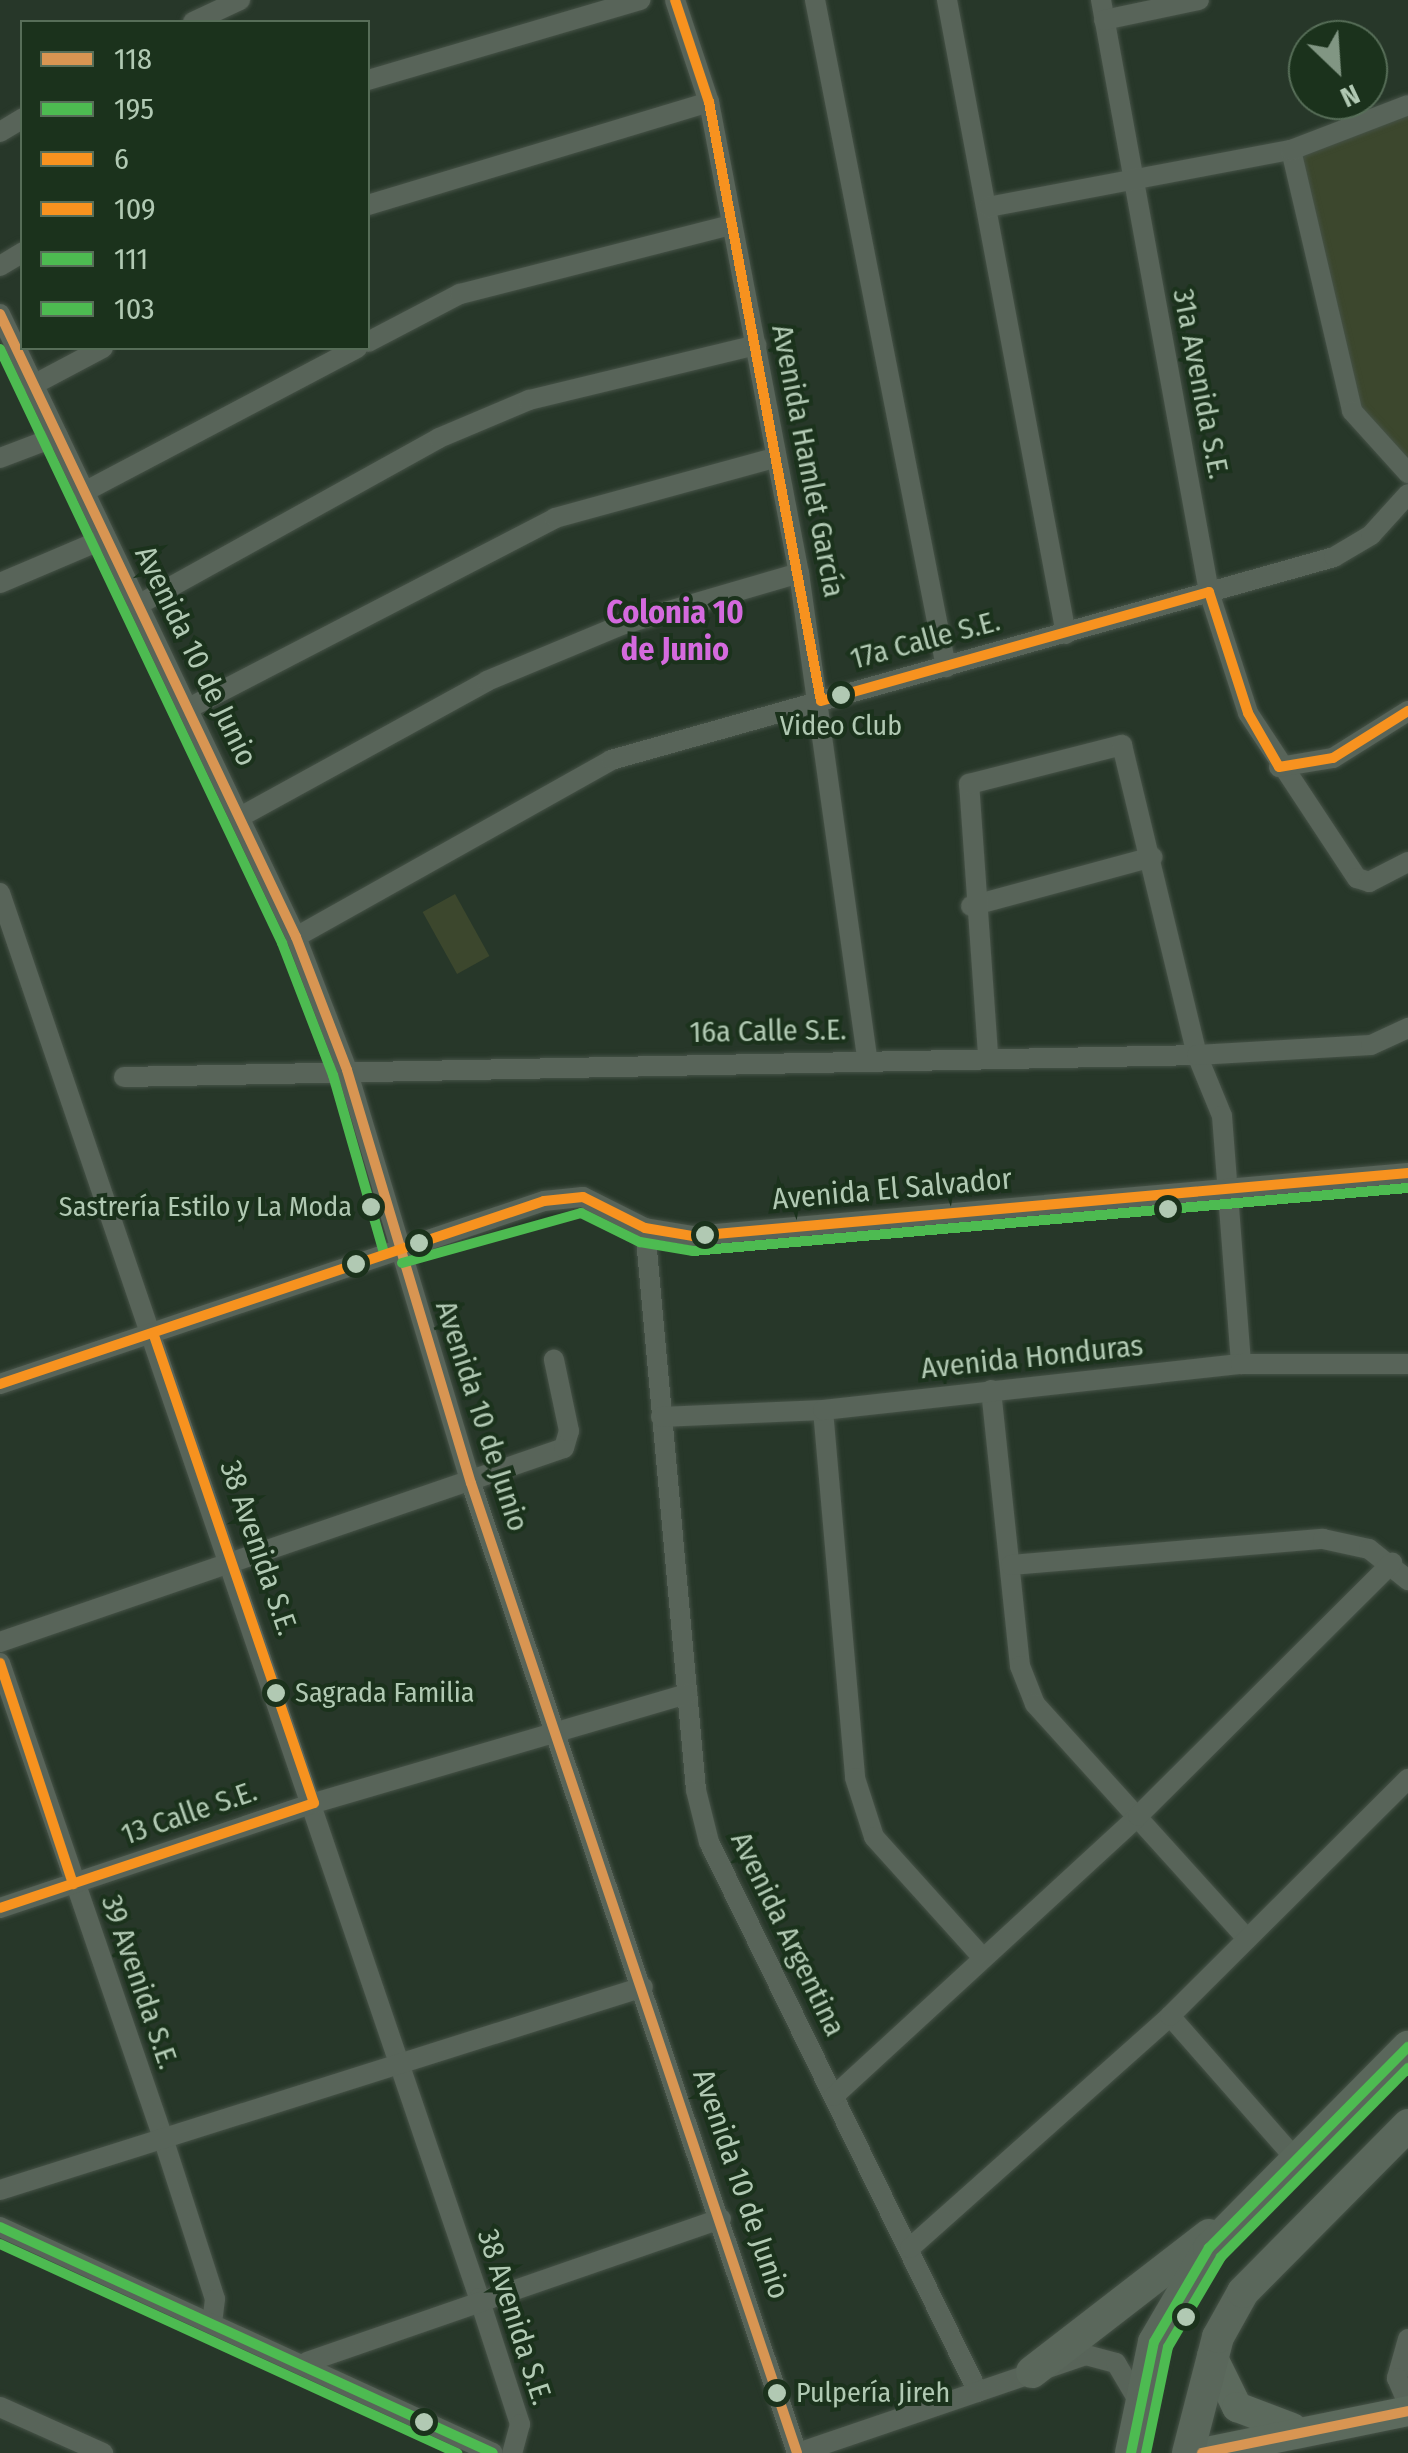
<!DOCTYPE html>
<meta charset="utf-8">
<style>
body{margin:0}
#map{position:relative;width:1408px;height:2453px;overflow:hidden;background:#273729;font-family:"Fira Sans Condensed",sans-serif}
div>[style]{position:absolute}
.green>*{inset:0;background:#3c472d;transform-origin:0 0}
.roads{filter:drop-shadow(0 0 2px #465247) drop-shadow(0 0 2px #465247)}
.street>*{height:20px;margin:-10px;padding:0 10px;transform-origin:10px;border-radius:10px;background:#586459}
.secondary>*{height:30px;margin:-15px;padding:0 15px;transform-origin:15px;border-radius:15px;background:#5c6a5d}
.primary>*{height:32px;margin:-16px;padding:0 16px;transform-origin:16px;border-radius:16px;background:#5a675b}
.bus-1>*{height:10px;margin:-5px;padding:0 5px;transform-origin:5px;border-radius:5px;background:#d89552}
.bus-2>*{height:10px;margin:-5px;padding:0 5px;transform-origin:5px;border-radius:5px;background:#4dbb51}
.bus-3>*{height:10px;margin:-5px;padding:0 5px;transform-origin:5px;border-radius:5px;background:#f7921f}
.bus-4>*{height:10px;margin:-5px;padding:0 5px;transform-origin:5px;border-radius:5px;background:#f7921f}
.bus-5>*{height:10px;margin:-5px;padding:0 5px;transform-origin:5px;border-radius:5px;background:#4dbb51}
.bus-6>*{height:10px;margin:-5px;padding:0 5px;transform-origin:5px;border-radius:5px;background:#4dbb51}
.dots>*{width:28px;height:28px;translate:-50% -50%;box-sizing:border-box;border:5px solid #1b321c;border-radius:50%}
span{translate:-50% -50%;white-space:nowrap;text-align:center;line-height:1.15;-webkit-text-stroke:8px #1b321c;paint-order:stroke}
.bus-label{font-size:28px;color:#b1c9b3}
.right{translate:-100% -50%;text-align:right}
.left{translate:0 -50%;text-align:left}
.street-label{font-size:30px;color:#b1c9b3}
.neighbourhood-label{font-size:32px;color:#d46ade;font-weight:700}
.legend{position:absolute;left:20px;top:20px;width:350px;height:330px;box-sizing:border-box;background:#1b321c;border:2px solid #576e58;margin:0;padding:12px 18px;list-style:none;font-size:30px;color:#b1c9b3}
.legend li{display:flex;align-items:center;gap:20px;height:50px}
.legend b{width:50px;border:2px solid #576e58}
.north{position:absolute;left:1288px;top:20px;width:100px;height:100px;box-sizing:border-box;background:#1b321c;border:2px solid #576e58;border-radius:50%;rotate:155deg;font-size:28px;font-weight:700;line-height:40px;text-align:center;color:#b1c9b3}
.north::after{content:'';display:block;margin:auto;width:35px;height:45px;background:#819683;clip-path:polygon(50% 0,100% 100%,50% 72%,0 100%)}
</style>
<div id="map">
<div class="green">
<i style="clip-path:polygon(1408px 105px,1408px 473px,1365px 432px,1291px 150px)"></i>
<i style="left:455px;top:894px;width:71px;height:37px;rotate:61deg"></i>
</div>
<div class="roads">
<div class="street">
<i style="left:675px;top:0;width:108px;rotate:71.6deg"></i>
<i style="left:709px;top:102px;width:480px;rotate:79.2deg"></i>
<i style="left:799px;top:573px;width:491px;rotate:82deg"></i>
<i style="left:815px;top:0;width:680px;rotate:78.89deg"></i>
<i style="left:947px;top:0;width:645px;rotate:79.37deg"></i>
<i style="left:1101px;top:0;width:602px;rotate:79.66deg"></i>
<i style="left:1209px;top:592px;width:127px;rotate:72.1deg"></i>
<i style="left:1248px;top:713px;width:198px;rotate:56.6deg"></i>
<i style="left:1357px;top:878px;width:13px;rotate:18deg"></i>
<i style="left:1369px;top:882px;width:44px;rotate:-27.1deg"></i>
<i style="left:1104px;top:20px;width:97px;rotate:-11.9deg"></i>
<i style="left:193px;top:22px;width:52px;rotate:-25.1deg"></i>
<i style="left:368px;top:80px;width:284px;rotate:-16.4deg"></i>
<i style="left:0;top:132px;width:26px;rotate:-31deg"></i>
<i style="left:1291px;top:150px;width:268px;rotate:76.8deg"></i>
<i style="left:1352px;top:411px;width:84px;rotate:47.9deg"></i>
<i style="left:368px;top:205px;width:356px;rotate:-16.8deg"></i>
<i style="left:988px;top:207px;width:308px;rotate:-10.7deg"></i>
<i style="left:1291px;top:150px;width:125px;rotate:-21deg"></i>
<i style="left:0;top:266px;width:26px;rotate:-31deg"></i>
<i style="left:0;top:314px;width:690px;rotate:64.59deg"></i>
<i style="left:296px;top:937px;width:142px;rotate:69deg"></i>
<i style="left:347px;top:1070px;width:431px;rotate:73.3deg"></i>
<i style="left:471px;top:1483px;width:1023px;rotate:71.42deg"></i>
<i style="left:368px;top:342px;width:104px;rotate:-27.6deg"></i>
<i style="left:460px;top:294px;width:280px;rotate:-14.3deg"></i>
<i style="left:33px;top:385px;width:79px;rotate:-27.9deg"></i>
<i style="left:0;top:458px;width:62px;rotate:-20.8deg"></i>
<i style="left:84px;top:492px;width:309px;rotate:-27.8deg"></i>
<i style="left:0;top:583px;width:115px;rotate:-23deg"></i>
<i style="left:138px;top:605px;width:344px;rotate:-29deg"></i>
<i style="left:439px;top:438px;width:98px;rotate:-22.9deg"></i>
<i style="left:529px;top:400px;width:234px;rotate:-13.6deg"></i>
<i style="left:187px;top:709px;width:415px;rotate:-27.4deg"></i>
<i style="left:555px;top:518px;width:228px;rotate:-15.3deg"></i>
<i style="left:1279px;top:767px;width:55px;rotate:-9.5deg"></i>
<i style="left:1333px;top:758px;width:89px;rotate:-32.1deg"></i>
<i style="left:240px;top:817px;width:282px;rotate:-28.8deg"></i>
<i style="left:487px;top:681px;width:148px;rotate:-22.6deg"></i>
<i style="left:624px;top:624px;width:182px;rotate:-16.2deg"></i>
<i style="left:0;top:893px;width:1484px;rotate:71.17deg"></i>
<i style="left:479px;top:2298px;width:133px;rotate:72deg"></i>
<i style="left:520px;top:2424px;width:30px;rotate:105deg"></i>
<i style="left:971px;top:906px;width:188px;rotate:-15.1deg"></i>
<i style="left:296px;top:937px;width:361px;rotate:-29.3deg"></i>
<i style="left:611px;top:760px;width:751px;rotate:-15.68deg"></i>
<i style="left:1334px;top:557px;width:43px;rotate:-30.7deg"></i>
<i style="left:1371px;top:535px;width:55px;rotate:-47.9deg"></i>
<i style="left:988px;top:1054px;width:271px;rotate:-94deg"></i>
<i style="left:969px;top:784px;width:158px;rotate:-14.3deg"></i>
<i style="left:1122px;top:745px;width:319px;rotate:76.4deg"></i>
<i style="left:1197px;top:1055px;width:66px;rotate:67.7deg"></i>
<i style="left:1222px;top:1116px;width:249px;rotate:85.6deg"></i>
<i style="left:124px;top:1077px;width:1073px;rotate:-1.17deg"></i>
<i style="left:1197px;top:1055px;width:174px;rotate:-3.3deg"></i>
<i style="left:1371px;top:1045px;width:41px;rotate:-24.7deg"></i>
<i style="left:645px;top:1228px;width:564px;rotate:84.81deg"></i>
<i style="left:696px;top:1790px;width:54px;rotate:76deg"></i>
<i style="left:709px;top:1842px;width:612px;rotate:63.94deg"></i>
<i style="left:0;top:1384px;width:574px;rotate:-18.59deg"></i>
<i style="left:544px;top:1201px;width:39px;rotate:-6deg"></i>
<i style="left:583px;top:1197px;width:69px;rotate:26.6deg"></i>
<i style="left:645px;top:1228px;width:49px;rotate:9.5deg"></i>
<i style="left:693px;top:1236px;width:718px;rotate:-5.04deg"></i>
<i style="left:991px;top:1390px;width:278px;rotate:84deg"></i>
<i style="left:1020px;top:1666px;width:41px;rotate:68.5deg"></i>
<i style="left:1035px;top:1704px;width:316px;rotate:47.9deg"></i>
<i style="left:823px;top:1410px;width:369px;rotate:85deg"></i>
<i style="left:855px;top:1778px;width:62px;rotate:72.1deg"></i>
<i style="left:874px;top:1837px;width:163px;rotate:48deg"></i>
<i style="left:661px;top:1417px;width:162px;rotate:-2.5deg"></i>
<i style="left:823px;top:1410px;width:421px;rotate:-6.3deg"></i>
<i style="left:1241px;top:1364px;width:167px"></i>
<i style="left:1011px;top:1565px;width:313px;rotate:-4.8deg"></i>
<i style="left:1323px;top:1539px;width:47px;rotate:12.3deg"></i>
<i style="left:1369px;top:1549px;width:50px;rotate:38.5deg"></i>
<i style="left:0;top:1642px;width:596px;rotate:-18.98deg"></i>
<i style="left:564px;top:1448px;width:18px;rotate:-74deg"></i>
<i style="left:569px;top:1431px;width:73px;rotate:-101.9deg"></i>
<i style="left:0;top:1663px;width:502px;rotate:71.06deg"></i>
<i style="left:163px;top:2138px;width:169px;rotate:72.1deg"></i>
<i style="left:215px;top:2299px;width:23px;rotate:97deg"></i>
<i style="left:0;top:1908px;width:331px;rotate:-18.5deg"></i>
<i style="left:314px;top:1803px;width:389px;rotate:-16.3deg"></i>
<i style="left:1170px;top:2016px;width:185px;rotate:48.7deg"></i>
<i style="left:834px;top:2096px;width:413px;rotate:-42.6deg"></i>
<i style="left:1138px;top:1816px;width:359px;rotate:-44.9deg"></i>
<i style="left:0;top:2190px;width:674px;rotate:-17.52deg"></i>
<i style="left:0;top:2227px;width:542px;rotate:24.63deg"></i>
<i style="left:910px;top:2248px;width:348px;rotate:-41.7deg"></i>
<i style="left:1170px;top:2016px;width:336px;rotate:-44.9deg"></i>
<i style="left:1408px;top:2339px;width:41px;rotate:105.8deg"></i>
<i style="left:1397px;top:2378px;width:28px;rotate:67deg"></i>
<i style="left:307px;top:2362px;width:438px;rotate:-19.1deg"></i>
<i style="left:0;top:2407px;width:113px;rotate:24.1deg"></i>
<i style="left:798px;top:2453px;width:304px;rotate:-18.8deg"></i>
<i style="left:1086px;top:2355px;width:31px;rotate:15deg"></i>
<i style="left:1116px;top:2363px;width:45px;rotate:59.5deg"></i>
</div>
<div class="secondary">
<i style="left:1212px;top:2356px;width:57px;rotate:63.9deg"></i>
<i style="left:1237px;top:2407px;width:59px;rotate:20.9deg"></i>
<i style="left:1202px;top:2453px;width:210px;rotate:-11.5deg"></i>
</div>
<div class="primary">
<i style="left:1032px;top:2372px;width:224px;rotate:-37.7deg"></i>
<i style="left:1131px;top:2453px;width:113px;rotate:-78.3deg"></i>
<i style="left:1154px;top:2342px;width:109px;rotate:-59.7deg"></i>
<i style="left:1209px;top:2248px;width:283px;rotate:-45.3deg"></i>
<i style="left:1188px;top:2453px;width:120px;rotate:-75.5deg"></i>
<i style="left:1218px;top:2337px;width:51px;rotate:-60.9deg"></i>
<i style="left:1243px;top:2292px;width:235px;rotate:-45.3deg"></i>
</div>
</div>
<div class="bus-1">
<i style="left:0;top:314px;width:690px;rotate:64.59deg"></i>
<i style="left:296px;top:937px;width:142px;rotate:69deg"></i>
<i style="left:347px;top:1070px;width:431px;rotate:73.3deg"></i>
<i style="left:471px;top:1483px;width:1023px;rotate:71.42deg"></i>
<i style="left:1202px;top:2453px;width:210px;rotate:-11.5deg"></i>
</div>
<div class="bus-2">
<i style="left:0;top:349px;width:658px;rotate:64.6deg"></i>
<i style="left:282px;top:943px;width:142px;rotate:68.9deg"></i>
<i style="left:333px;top:1075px;width:185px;rotate:74deg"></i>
<i style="left:402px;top:1263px;width:186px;rotate:-15.6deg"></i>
<i style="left:581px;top:1213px;width:66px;rotate:26.2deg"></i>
<i style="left:640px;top:1242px;width:54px;rotate:9.6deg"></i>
<i style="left:693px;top:1251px;width:718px;rotate:-5.04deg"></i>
</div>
<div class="bus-3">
<i style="left:0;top:1384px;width:574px;rotate:-18.59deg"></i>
<i style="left:544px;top:1201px;width:39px;rotate:-6deg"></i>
<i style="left:583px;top:1197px;width:69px;rotate:26.6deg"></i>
<i style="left:645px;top:1228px;width:49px;rotate:9.5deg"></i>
<i style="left:693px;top:1236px;width:718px;rotate:-5.04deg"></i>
<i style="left:0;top:1663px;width:233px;rotate:71.7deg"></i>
<i style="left:0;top:1908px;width:331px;rotate:-18.5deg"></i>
<i style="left:314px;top:1803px;width:495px;rotate:-108.9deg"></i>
</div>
<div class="bus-4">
<i style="left:675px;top:0;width:108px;rotate:71.6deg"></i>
<i style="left:709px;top:102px;width:609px;rotate:79.41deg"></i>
<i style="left:1209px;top:592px;width:127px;rotate:72.1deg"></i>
<i style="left:1248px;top:713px;width:62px;rotate:60.1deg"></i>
<i style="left:821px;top:701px;width:403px;rotate:-15.7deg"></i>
<i style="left:1279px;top:767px;width:55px;rotate:-9.5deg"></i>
<i style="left:1333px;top:758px;width:89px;rotate:-32.1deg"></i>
</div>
<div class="bus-5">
<i style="left:0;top:2227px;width:542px;rotate:24.63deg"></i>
<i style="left:1131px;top:2453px;width:113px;rotate:-78.3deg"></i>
<i style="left:1154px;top:2342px;width:109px;rotate:-59.7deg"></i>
<i style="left:1209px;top:2248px;width:283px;rotate:-45.3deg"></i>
</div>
<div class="bus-6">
<i style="left:0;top:2244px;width:503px;rotate:24.58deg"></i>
<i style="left:1146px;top:2453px;width:108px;rotate:-78.3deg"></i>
<i style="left:1168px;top:2347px;width:104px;rotate:-59.5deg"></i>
<i style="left:1221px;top:2257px;width:266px;rotate:-45.3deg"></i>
</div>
<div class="dots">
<i style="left:841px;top:695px;background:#b1c9b3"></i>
<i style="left:371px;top:1207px;background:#b1c9b3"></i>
<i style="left:1168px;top:1209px;background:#b1c9b3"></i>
<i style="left:705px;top:1235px;background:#b1c9b3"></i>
<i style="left:419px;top:1243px;background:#b1c9b3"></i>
<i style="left:356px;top:1264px;background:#b1c9b3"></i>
<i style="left:276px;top:1693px;background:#b1c9b3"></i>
<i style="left:1186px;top:2317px;background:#b1c9b3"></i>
<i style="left:777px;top:2393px;background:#b1c9b3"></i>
<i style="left:424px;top:2422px;background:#b1c9b3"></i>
</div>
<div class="bus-label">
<span style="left:841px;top:726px">Video Club</span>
<span class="right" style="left:352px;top:1207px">Sastrería Estilo y La Moda</span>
<span class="left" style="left:295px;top:1693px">Sagrada Familia</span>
<span class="left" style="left:796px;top:2393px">Pulpería Jireh</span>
</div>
<div class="street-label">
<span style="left:1201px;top:384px;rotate:79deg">31a Avenida S.E.</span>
<span style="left:808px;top:461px;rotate:79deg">Avenida Hamlet García</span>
<span style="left:925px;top:640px;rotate:-15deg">17a Calle S.E.</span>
<span style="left:196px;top:656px;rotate:64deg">Avenida 10 de Junio</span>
<span style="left:768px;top:1031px;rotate:-1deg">16a Calle S.E.</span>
<span style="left:892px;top:1189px;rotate:-5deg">Avenida El Salvador</span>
<span style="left:1032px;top:1357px;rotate:-6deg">Avenida Honduras</span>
<span style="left:482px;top:1416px;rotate:72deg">Avenida 10 de Junio</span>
<span style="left:259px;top:1548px;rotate:71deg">38 Avenida S.E.</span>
<span style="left:189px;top:1813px;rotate:-19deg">13 Calle S.E.</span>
<span style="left:788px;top:1934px;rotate:64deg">Avenida Argentina</span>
<span style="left:140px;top:1982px;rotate:71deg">39 Avenida S.E.</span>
<span style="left:741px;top:2184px;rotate:71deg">Avenida 10 de Junio</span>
<span style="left:515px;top:2317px;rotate:72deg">38 Avenida S.E.</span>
</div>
<div class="neighbourhood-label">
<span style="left:675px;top:631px">Colonia 10<br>de Junio</span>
</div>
<ul class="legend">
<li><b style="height:12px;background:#d89552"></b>118</li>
<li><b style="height:12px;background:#4dbb51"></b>195</li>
<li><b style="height:12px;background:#f7921f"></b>6</li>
<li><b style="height:12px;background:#f7921f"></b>109</li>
<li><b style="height:12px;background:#4dbb51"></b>111</li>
<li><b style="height:12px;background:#4dbb51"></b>103</li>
</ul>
<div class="north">N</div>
</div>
